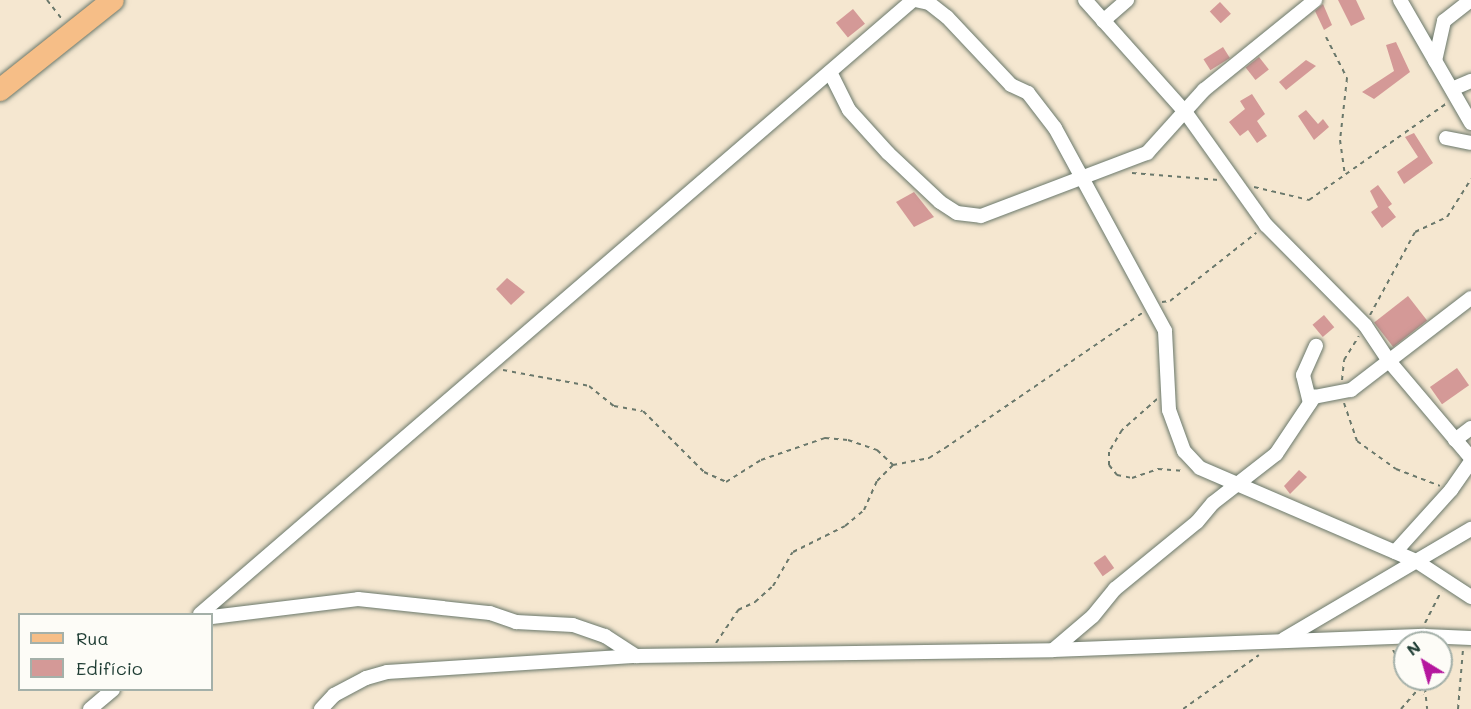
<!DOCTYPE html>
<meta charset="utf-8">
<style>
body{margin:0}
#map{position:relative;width:1471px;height:709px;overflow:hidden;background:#f5e7d0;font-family:Mali,sans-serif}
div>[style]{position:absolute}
.building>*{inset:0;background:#d49997;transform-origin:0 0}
.path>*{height:2px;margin-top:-1px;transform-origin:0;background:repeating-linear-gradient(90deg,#6a786b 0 4.5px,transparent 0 9px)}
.roads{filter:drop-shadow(0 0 2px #6a786b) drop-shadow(0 0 2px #6a786b)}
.minor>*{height:14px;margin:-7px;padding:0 7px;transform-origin:7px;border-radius:7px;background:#fff}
.primary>*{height:22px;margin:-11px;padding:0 11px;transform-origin:11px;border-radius:11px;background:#f6be87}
span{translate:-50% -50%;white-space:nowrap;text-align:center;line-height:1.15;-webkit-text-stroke:5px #fdfcf7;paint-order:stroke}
.legend{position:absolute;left:18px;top:613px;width:195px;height:78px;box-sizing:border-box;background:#fdfcf7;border:2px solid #a4b0a9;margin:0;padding:8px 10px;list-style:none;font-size:18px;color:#1f3d34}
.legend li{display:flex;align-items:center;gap:12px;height:30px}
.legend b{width:30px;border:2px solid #a4b0a9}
.north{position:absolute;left:1393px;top:631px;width:60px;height:60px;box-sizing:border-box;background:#fdfcf7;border:2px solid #a4b0a9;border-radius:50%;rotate:323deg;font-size:16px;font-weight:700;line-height:24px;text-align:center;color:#1f3d34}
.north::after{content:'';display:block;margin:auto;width:21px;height:27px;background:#b5179e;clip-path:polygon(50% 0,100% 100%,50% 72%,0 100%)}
</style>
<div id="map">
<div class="building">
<i style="clip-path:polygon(1338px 0,1356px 0,1365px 19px,1351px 26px)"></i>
<i style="left:1220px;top:2px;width:16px;height:14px;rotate:47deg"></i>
<i style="clip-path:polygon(1323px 4px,1332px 25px,1324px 30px,1315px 11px)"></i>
<i style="left:853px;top:9px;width:19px;height:22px;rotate:51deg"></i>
<i style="clip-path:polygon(1396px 42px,1410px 72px,1374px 99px,1362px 92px,1394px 71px,1386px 45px)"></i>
<i style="left:1223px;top:47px;width:13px;height:23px;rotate:58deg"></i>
<i style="left:1259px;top:57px;width:16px;height:17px;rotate:52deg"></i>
<i style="clip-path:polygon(1306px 60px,1316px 66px,1286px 90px,1279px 82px)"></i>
<i style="clip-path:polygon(1252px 94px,1265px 114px,1257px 121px,1267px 136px,1257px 143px,1248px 130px,1240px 136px,1229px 122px,1245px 109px,1240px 101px)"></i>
<i style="clip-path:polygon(1306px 110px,1318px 124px,1323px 119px,1329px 127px,1314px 140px,1298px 116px)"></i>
<i style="clip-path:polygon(1414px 133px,1433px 163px,1404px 184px,1397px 172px,1418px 157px,1405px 137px)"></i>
<i style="clip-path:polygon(1378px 185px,1392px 204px,1388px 207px,1396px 217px,1382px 228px,1371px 212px,1378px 207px,1370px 191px)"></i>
<i style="clip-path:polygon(914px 192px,934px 217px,914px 227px,896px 202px)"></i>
<i style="clip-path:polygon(507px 278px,525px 292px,511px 305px,496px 289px)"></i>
<i style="left:1408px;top:296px;width:31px;height:43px;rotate:52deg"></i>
<i style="left:1324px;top:315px;width:16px;height:15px;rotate:50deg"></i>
<i style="left:1457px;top:368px;width:21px;height:33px;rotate:55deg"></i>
<i style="clip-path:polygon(1299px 470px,1307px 477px,1290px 494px,1284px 486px)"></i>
<i style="left:1105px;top:555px;width:16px;height:14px;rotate:55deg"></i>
</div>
<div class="path">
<i style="left:47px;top:0;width:24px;rotate:52deg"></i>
<i style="left:1326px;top:37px;width:46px;rotate:62.9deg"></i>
<i style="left:1347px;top:78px;width:62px;rotate:96.4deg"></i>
<i style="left:1340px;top:140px;width:36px;rotate:82deg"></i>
<i style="left:1132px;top:173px;width:87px;rotate:4.6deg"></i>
<i style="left:1254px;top:187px;width:57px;rotate:13.3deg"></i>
<i style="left:1309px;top:200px;width:169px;rotate:-35.1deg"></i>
<i style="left:1162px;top:302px;width:8px;rotate:-7deg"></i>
<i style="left:1170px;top:301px;width:110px;rotate:-38.3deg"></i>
<i style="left:1370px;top:315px;width:94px;rotate:-61.5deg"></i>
<i style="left:1415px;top:232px;width:35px;rotate:-25deg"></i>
<i style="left:1447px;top:217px;width:45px;rotate:-57.7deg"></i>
<i style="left:503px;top:370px;width:87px;rotate:10.5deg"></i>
<i style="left:589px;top:386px;width:32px;rotate:39deg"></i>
<i style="left:614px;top:406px;width:29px;rotate:10deg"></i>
<i style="left:643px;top:411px;width:86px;rotate:45deg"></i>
<i style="left:704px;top:472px;width:24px;rotate:24deg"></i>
<i style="left:726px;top:482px;width:41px;rotate:-32.2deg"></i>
<i style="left:761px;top:460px;width:68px;rotate:-19deg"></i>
<i style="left:825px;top:438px;width:23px;rotate:5deg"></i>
<i style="left:848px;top:440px;width:31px;rotate:19deg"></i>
<i style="left:877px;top:450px;width:22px;rotate:43deg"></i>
<i style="left:1342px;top:380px;width:20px;rotate:-84deg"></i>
<i style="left:1344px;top:360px;width:28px;rotate:-58deg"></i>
<i style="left:1157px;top:399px;width:47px;rotate:138.5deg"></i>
<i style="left:1122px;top:430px;width:26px;rotate:121deg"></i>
<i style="left:1109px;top:452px;width:13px;rotate:90deg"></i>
<i style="left:1109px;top:465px;width:13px;rotate:51deg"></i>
<i style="left:1117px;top:475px;width:15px;rotate:11deg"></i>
<i style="left:1132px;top:478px;width:28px;rotate:-19deg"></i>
<i style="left:1158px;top:469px;width:27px;rotate:4deg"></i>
<i style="left:1344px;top:403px;width:40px;rotate:71.1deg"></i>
<i style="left:1357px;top:441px;width:48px;rotate:35.7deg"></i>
<i style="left:1396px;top:469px;width:47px;rotate:21.1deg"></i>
<i style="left:1425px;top:623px;width:36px;rotate:-63deg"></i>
<i style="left:716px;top:643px;width:40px;rotate:-56deg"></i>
<i style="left:738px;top:610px;width:19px;rotate:-25deg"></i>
<i style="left:755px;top:602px;width:24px;rotate:-42deg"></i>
<i style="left:773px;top:586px;width:39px;rotate:-60deg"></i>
<i style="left:793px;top:552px;width:58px;rotate:-26.6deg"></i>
<i style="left:845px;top:526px;width:25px;rotate:-40deg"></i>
<i style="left:864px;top:510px;width:32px;rotate:-66deg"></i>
<i style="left:877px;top:481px;width:23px;rotate:-45deg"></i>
<i style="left:893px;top:465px;width:37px;rotate:-11deg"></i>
<i style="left:929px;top:458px;width:19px;rotate:-32deg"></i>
<i style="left:945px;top:448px;width:239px;rotate:-34.4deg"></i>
<i style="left:1393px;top:650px;width:24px;rotate:60deg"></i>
<i style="left:1414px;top:679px;width:18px;rotate:61deg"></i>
<i style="left:1424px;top:679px;width:30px;rotate:84deg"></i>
<i style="left:1183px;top:709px;width:93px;rotate:-35.4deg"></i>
<i style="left:1401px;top:709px;width:35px;rotate:-49deg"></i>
<i style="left:1458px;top:709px;width:59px;rotate:-85.2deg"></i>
</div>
<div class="roads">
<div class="minor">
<i style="left:915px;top:0;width:14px;rotate:12deg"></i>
<i style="left:929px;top:3px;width:23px;rotate:38deg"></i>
<i style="left:947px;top:17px;width:93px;rotate:46.7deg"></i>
<i style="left:1011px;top:85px;width:19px;rotate:25deg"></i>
<i style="left:1028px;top:93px;width:44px;rotate:52.4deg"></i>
<i style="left:1055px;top:128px;width:231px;rotate:61.5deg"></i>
<i style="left:1165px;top:331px;width:79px;rotate:87.1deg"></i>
<i style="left:1169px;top:410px;width:44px;rotate:69.9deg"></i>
<i style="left:1184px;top:451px;width:23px;rotate:47deg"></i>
<i style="left:1200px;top:468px;width:235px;rotate:23.3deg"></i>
<i style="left:1416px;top:561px;width:66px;rotate:33.2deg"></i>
<i style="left:1085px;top:0;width:152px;rotate:48.2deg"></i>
<i style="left:1186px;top:113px;width:138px;rotate:54.5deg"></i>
<i style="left:1266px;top:225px;width:141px;rotate:45.3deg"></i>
<i style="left:1365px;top:325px;width:43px;rotate:56.3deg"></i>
<i style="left:1389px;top:361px;width:127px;rotate:49.8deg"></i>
<i style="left:1400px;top:0;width:142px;rotate:60deg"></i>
<i style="left:1103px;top:21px;width:32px;rotate:-41deg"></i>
<i style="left:1435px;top:61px;width:41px;rotate:-77.3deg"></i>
<i style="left:1444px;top:21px;width:34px;rotate:-38deg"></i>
<i style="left:830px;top:72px;width:42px;rotate:63.4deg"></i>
<i style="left:849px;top:110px;width:58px;rotate:47.8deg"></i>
<i style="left:888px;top:153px;width:71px;rotate:43.3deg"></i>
<i style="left:940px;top:202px;width:20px;rotate:33deg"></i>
<i style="left:957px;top:213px;width:24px;rotate:7deg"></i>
<i style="left:981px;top:216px;width:178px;rotate:-20.8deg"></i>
<i style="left:1147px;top:153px;width:85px;rotate:-47.9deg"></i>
<i style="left:1204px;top:90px;width:143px;rotate:-39deg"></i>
<i style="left:1452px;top:89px;width:21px;rotate:-23deg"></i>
<i style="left:1446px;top:138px;width:25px;rotate:11deg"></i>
<i style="left:1310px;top:403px;width:29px;rotate:-104deg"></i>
<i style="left:1303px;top:375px;width:32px;rotate:-66deg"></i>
<i style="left:1455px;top:440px;width:20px;rotate:-37deg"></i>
<i style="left:1395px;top:552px;width:84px;rotate:-47.9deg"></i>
<i style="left:1451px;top:490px;width:35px;rotate:-55deg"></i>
<i style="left:200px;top:614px;width:941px;rotate:-40.73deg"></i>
<i style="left:212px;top:617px;width:147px;rotate:-7deg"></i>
<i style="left:358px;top:599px;width:133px;rotate:6.1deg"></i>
<i style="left:490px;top:613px;width:28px;rotate:19deg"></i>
<i style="left:516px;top:622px;width:57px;rotate:3deg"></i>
<i style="left:573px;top:625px;width:34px;rotate:19deg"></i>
<i style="left:605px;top:636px;width:37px;rotate:33deg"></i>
<i style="left:1284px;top:639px;width:217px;rotate:-30.5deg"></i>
<i style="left:1053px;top:650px;width:52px;rotate:-40.4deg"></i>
<i style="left:1093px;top:616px;width:35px;rotate:-51deg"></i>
<i style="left:1115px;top:589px;width:106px;rotate:-39.3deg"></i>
<i style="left:1197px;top:522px;width:25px;rotate:-50deg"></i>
<i style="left:1213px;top:503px;width:80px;rotate:-37.9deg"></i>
<i style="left:1276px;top:454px;width:69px;rotate:-56.3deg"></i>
<i style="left:1314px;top:397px;width:38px;rotate:-11deg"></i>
<i style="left:1351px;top:390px;width:151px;rotate:-37.5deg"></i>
<i style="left:90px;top:709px;width:30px;rotate:-40deg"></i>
<i style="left:321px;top:709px;width:19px;rotate:-47deg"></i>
<i style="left:334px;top:695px;width:36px;rotate:-28deg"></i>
<i style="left:366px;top:678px;width:22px;rotate:-16deg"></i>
<i style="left:387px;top:672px;width:250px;rotate:-3.7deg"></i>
<i style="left:636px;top:656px;width:417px;rotate:-0.8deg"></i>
<i style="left:1053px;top:650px;width:372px;rotate:-2.2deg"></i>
<i style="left:1425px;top:636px;width:46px;rotate:2.5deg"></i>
</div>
<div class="primary">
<i style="left:0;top:90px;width:144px;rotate:-38.5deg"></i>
</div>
</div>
<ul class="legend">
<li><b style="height:8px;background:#f6be87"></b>Rua</li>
<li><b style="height:16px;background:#d49997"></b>Edifício</li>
</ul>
<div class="north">N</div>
</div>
